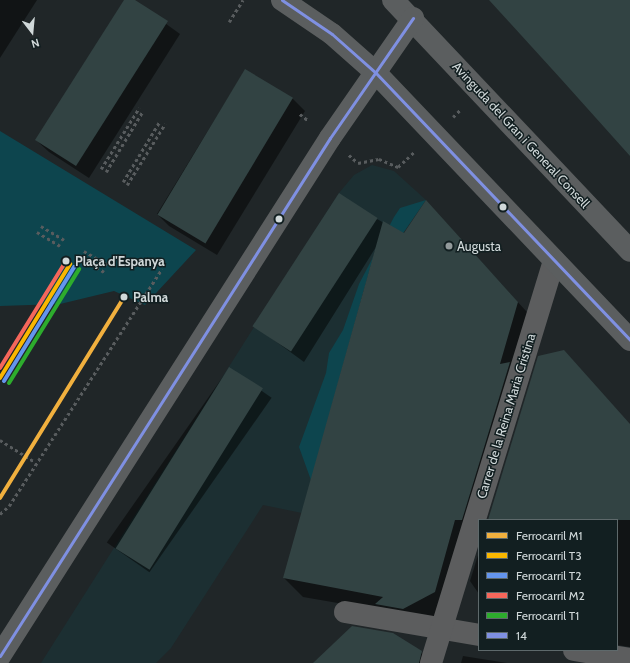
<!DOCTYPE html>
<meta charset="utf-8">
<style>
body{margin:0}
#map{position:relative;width:630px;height:663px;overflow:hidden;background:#202628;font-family:Cabin,sans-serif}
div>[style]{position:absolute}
.built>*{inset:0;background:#1c2f32}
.green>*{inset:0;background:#0d454e}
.shadow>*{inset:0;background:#0007;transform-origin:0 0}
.building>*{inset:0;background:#324343;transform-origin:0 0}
.path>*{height:2.5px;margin-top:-1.25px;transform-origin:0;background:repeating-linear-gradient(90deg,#585c5e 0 3px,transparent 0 6px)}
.minor>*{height:22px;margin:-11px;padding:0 11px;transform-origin:11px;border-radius:11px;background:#5c5d5e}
.major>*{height:22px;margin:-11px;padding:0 11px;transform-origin:11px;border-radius:11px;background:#5b5e5f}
.bus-1>*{height:3px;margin:-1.5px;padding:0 1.5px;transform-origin:1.5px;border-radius:1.5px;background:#7f90e2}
.rail-1>*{height:4px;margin:-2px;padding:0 2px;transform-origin:2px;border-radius:2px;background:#f1b03e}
.rail-2>*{height:4px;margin:-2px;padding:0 2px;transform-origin:2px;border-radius:2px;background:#fab700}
.rail-3>*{height:4px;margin:-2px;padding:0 2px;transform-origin:2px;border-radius:2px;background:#6495ed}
.rail-4>*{height:4px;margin:-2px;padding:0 2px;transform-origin:2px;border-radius:2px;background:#f6675b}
.rail-5>*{height:4px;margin:-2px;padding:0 2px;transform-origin:2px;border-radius:2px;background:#2dac2d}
.dots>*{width:11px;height:11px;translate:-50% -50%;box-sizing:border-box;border:2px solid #121f21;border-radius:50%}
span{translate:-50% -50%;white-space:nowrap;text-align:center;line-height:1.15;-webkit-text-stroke:3px #121f21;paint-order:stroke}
.street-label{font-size:13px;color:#d0d8d9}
.poi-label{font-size:13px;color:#d0d8d9}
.left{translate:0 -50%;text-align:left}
.stop-label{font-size:13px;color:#d0d8d9;font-weight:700}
.legend{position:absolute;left:478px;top:519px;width:140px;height:132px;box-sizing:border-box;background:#121f21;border:1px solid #5e696b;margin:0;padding:5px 7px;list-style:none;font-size:12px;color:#d0d8d9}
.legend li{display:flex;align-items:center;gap:8px;height:20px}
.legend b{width:20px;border:1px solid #5e696b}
.north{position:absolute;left:12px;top:12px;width:40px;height:40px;-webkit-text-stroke:3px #121f21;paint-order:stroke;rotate:164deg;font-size:11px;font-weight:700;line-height:16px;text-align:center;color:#d0d8d9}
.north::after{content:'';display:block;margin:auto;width:14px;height:18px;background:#d0d8d9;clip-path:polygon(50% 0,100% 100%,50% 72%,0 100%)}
</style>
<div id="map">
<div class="built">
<i style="clip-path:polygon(372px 165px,394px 171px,426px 200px,364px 290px,302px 513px,263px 505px,171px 648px,156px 663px,41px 663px,339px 193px,354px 175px)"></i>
</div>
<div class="green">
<i style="clip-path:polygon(0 131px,196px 250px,145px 305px,114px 291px,60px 304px,0 306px)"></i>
<i style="clip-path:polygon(426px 200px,364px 290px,312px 483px,299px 447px,326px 373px,329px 353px,343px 330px,359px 284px,394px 217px,400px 208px)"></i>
</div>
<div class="shadow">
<i style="clip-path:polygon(0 0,37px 0,0 58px)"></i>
<i style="clip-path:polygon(125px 0,133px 0,180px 34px,89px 178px,49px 152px,36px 140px)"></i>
<i style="clip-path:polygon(245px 70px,293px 99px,305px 111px,217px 255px,169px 226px,157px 214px)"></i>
<i style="clip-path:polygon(426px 201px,536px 322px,436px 620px,303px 597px,284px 578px,376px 247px,304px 362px,256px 327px,377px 219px,404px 234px)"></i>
<i style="left:229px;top:368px;width:52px;height:213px;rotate:35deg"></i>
<i style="clip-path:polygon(630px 424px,630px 647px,617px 645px,617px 520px,489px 520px)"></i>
<i style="clip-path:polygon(479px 552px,479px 594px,470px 581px)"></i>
<i style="clip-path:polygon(416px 648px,432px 663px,314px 663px)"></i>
<i style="clip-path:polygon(463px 656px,507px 663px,461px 663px)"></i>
</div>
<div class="building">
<i style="clip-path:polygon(124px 0,135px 0,168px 21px,76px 166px,35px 140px)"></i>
<i style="clip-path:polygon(489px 0,630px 0,630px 156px,561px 79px)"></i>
<i style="left:245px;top:69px;width:56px;height:170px;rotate:31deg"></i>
<i style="left:339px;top:193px;width:46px;height:159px;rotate:33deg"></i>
<i style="clip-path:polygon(426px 200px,518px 302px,500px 364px,510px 362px,462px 520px,455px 520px,435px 592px,403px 609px,375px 604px,383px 597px,283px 578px,383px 221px,404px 233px)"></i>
<i style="clip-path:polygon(564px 350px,630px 424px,630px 520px,488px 520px,538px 356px)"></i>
<i style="left:229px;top:367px;width:40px;height:214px;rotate:32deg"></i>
<i style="clip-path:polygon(352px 626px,393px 633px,422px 651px,419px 663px,313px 663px)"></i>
</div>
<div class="path">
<i style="left:229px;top:22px;width:26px;rotate:-58deg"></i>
<i style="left:300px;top:114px;width:11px;rotate:38deg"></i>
<i style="left:453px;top:117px;width:11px;rotate:-45deg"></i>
<i style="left:349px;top:155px;width:12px;rotate:42deg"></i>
<i style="left:358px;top:163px;width:21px;rotate:-11deg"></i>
<i style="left:379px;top:159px;width:21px;rotate:23deg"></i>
<i style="left:398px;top:167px;width:23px;rotate:-43deg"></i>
<i style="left:101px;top:169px;width:72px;rotate:-58.1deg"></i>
<i style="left:106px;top:172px;width:71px;rotate:-58.8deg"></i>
<i style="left:123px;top:182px;width:71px;rotate:-58.8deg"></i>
<i style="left:127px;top:185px;width:72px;rotate:-58.1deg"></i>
<i style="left:41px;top:226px;width:27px;rotate:31deg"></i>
<i style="left:37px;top:232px;width:27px;rotate:31deg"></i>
<i style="left:84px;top:251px;width:28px;rotate:30deg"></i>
<i style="left:81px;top:258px;width:27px;rotate:31deg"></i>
<i style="left:0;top:440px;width:41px;rotate:32.2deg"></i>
<i style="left:0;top:514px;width:12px;rotate:-42deg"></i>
<i style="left:9px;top:506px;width:282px;rotate:-57.2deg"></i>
</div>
<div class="minor">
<i style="left:345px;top:612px;width:136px;rotate:9.7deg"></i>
<i style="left:574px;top:650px;width:57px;rotate:9.1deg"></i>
<i style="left:431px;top:663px;width:421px;rotate:-73deg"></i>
</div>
<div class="major">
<i style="left:282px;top:0;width:60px;rotate:34.2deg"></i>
<i style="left:332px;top:34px;width:57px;rotate:41.5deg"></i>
<i style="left:375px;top:72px;width:370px;rotate:46.4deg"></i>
<i style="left:393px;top:0;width:345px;rotate:46.6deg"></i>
<i style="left:0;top:656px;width:614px;rotate:-57.5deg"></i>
<i style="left:330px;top:138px;width:146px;rotate:-55.3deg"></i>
</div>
<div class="bus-1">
<i style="left:282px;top:0;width:60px;rotate:34.2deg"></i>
<i style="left:332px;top:34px;width:57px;rotate:41.5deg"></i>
<i style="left:375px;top:72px;width:370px;rotate:46.4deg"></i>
<i style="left:0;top:656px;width:614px;rotate:-57.5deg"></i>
<i style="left:330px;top:138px;width:146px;rotate:-55.3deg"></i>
</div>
<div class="rail-1">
<i style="left:0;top:498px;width:236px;rotate:-58.3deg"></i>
</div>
<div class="rail-2">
<i style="left:0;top:378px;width:134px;rotate:-58.4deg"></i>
</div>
<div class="rail-3">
<i style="left:4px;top:381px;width:134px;rotate:-58.4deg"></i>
</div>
<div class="rail-4">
<i style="left:0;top:368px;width:126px;rotate:-58.3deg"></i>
</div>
<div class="rail-5">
<i style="left:9px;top:383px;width:134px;rotate:-58.4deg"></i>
</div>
<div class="dots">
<i style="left:503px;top:207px;background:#d0d8d9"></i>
<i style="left:279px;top:219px;background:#d0d8d9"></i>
<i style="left:449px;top:246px;background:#929a9b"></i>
<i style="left:66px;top:261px;background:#d0d8d9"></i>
<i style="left:124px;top:297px;background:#d0d8d9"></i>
</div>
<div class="street-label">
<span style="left:521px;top:135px;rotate:47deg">Avinguda del Gran i General Consell</span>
<span style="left:506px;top:416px;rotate:-73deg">Carrer de la Reina Maria Cristina</span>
</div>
<div class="poi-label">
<span class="left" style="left:457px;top:246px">Augusta</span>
</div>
<div class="stop-label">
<span class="left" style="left:75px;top:261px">Plaça d'Espanya</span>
<span class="left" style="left:133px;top:297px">Palma</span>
</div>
<ul class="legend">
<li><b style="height:5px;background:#f1b03e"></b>Ferrocarril M1</li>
<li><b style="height:5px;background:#fab700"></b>Ferrocarril T3</li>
<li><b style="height:5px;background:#6495ed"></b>Ferrocarril T2</li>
<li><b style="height:5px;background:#f6675b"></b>Ferrocarril M2</li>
<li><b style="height:5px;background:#2dac2d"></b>Ferrocarril T1</li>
<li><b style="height:5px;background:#7f90e2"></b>14</li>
</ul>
<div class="north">N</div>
</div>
